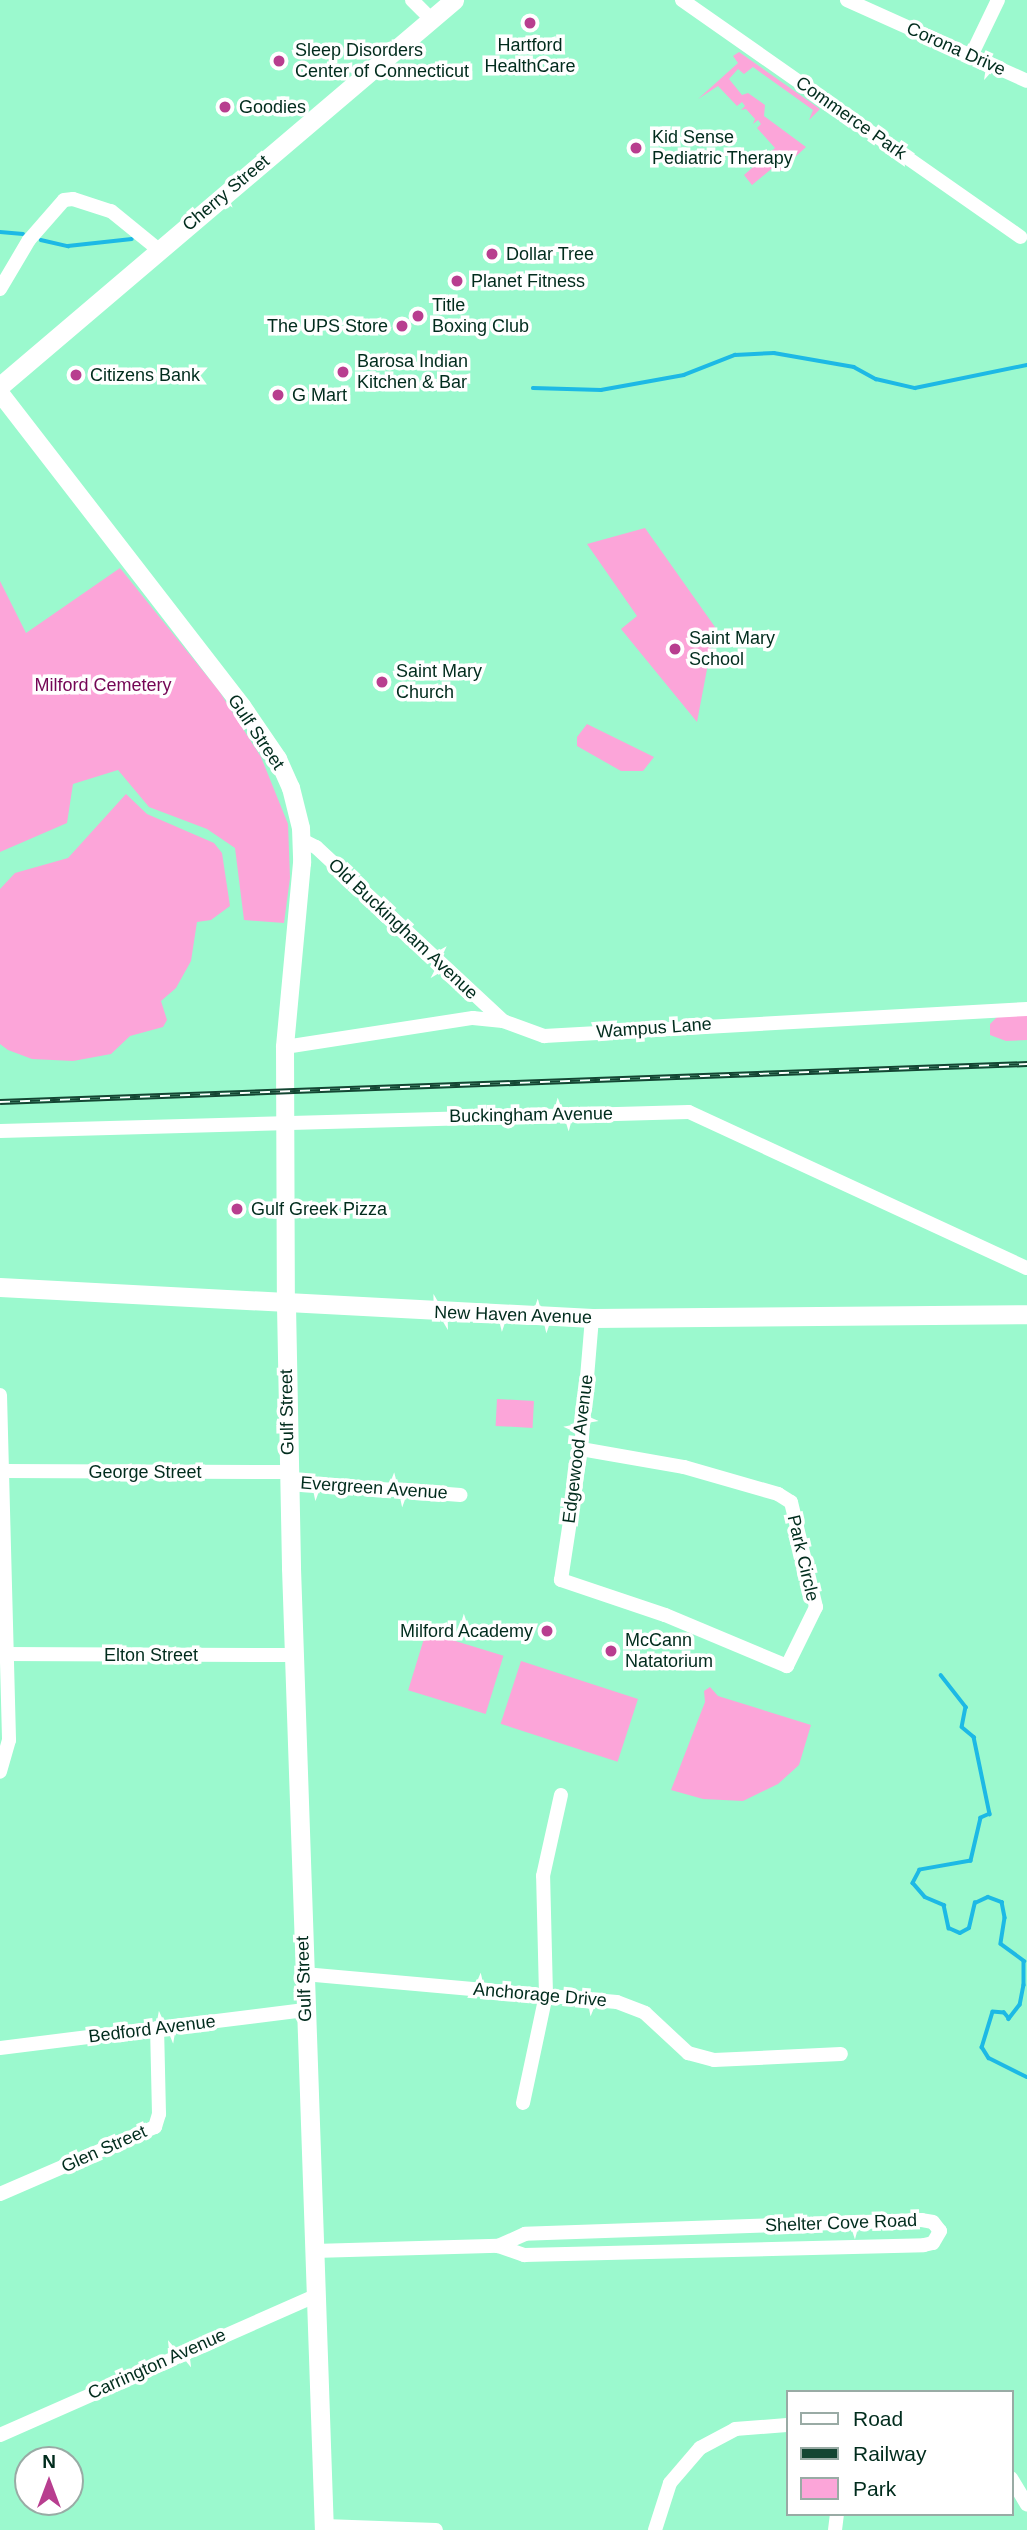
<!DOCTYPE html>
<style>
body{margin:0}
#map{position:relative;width:1027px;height:2530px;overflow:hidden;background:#9bf9ce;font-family:Arial,sans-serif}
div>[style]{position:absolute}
.green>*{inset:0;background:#fca5d9;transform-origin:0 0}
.stream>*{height:3.5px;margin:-1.75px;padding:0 1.75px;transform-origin:1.75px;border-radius:1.75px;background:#1db9e5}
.minor>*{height:14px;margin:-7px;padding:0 7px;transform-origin:7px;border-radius:7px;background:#fff}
.tertiary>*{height:18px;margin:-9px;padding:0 9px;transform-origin:9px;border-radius:9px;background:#fff}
.secondary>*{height:19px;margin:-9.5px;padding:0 9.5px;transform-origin:9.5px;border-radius:9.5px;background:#fff}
.rail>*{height:6px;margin-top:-3px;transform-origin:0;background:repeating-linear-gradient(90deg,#fff 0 10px,#144633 0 20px);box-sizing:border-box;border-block:2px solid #144633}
.dots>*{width:19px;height:19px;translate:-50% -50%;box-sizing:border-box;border:4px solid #fff;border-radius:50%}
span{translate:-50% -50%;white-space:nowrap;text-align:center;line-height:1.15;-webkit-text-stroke:7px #fff;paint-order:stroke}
.poi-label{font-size:18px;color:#012c1d}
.left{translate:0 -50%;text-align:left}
.right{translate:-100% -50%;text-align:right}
.street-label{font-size:18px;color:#012c1d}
.park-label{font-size:18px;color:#740655}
.legend{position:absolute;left:786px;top:2390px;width:228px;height:126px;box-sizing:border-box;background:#fff;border:2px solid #99aba5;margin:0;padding:9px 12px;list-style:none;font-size:21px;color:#012c1d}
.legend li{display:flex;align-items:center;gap:14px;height:35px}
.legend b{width:35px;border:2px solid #99aba5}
.north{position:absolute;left:14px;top:2446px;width:70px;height:70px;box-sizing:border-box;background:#fff;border:2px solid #99aba5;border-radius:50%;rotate:0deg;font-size:19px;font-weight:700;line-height:28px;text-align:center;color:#012c1d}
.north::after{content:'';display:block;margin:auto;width:24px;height:32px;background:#b83e8f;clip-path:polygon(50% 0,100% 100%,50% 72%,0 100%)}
</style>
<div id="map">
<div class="green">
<i style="clip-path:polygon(739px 52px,820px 109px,809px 120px,813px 110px,753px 67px,744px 74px,738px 69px,729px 79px,742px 95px,748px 93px,765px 105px,764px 116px,806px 147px,780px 171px,775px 166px,752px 185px,744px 175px,775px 148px,757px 128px,761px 124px,758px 120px,753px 124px,755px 119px,746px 109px,741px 110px,745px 106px,742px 102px,737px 106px,718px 86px,698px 99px,738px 63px,733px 56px)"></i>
<i style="clip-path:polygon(645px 528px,715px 627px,697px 722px,621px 629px,637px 616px,587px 544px)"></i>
<i style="clip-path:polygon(120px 568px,219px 691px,261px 757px,288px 824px,290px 878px,284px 923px,244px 920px,235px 848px,207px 829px,149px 807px,118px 770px,73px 784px,67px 823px,0 852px,0 581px,26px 633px)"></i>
<i style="clip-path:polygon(587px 724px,654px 757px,643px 771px,621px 771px,577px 746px,577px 737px)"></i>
<i style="clip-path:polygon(126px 794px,147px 814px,214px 843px,222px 853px,230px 906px,211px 920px,197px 922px,191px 961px,176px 988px,161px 1001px,167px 1020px,163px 1027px,130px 1036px,111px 1054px,73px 1061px,32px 1059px,8px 1050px,0 1044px,0 889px,15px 873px,68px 858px)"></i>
<i style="clip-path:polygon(1027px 1013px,1027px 1040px,1006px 1041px,990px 1035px,990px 1024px,1000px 1014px)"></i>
<i style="left:497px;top:1399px;width:37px;height:27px;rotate:3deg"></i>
<i style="left:426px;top:1632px;width:81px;height:61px;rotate:17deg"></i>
<i style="left:521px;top:1661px;width:123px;height:66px;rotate:18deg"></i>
<i style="clip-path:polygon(710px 1687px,718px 1696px,811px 1725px,799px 1765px,778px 1784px,743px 1801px,703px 1799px,671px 1790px,705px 1702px,704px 1691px)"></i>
</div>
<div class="stream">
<i style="left:0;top:232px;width:23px;rotate:5deg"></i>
<i style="left:41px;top:240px;width:28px;rotate:13deg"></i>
<i style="left:68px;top:246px;width:64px;rotate:-6.2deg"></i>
<i style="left:533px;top:388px;width:68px;rotate:1.7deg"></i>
<i style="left:601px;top:390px;width:84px;rotate:-10.2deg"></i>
<i style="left:684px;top:375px;width:55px;rotate:-21.4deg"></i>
<i style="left:735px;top:355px;width:39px;rotate:-3deg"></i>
<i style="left:774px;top:353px;width:81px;rotate:9.9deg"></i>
<i style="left:854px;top:367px;width:25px;rotate:29deg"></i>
<i style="left:876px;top:379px;width:40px;rotate:13deg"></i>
<i style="left:915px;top:388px;width:114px;rotate:-11.6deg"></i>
<i style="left:941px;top:1675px;width:41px;rotate:52deg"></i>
<i style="left:966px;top:1707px;width:20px;rotate:101deg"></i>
<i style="left:962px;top:1727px;width:16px;rotate:40deg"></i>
<i style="left:974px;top:1737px;width:79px;rotate:78.3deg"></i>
<i style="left:990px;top:1814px;width:10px;rotate:156deg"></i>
<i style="left:981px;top:1818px;width:44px;rotate:103.1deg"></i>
<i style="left:971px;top:1861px;width:52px;rotate:170deg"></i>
<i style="left:920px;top:1870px;width:15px;rotate:118deg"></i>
<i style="left:913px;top:1883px;width:18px;rotate:49deg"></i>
<i style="left:925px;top:1897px;width:21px;rotate:23deg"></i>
<i style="left:944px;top:1905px;width:24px;rotate:78deg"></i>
<i style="left:949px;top:1928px;width:12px;rotate:24deg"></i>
<i style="left:960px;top:1933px;width:10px;rotate:-29deg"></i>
<i style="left:969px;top:1928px;width:26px;rotate:-77deg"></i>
<i style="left:975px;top:1903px;width:14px;rotate:-25deg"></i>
<i style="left:988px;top:1897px;width:15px;rotate:20deg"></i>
<i style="left:1002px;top:1902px;width:16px;rotate:79deg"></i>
<i style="left:1005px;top:1918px;width:26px;rotate:99deg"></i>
<i style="left:1001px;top:1944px;width:29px;rotate:36deg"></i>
<i style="left:1024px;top:1961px;width:24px;rotate:90deg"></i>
<i style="left:1024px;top:1985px;width:20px;rotate:101deg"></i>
<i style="left:1020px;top:2005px;width:18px;rotate:128deg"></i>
<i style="left:1009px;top:2019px;width:8px;rotate:-130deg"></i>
<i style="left:1004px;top:2013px;width:11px;rotate:-175deg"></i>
<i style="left:993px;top:2012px;width:37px;rotate:107deg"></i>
<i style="left:982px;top:2047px;width:13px;rotate:58deg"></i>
<i style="left:989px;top:2058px;width:42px;rotate:26.6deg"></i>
</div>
<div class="minor">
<i style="left:412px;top:0;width:27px;rotate:45deg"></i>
<i style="left:682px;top:0;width:413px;rotate:35deg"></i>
<i style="left:847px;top:0;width:197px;rotate:24.2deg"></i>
<i style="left:971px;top:56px;width:62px;rotate:-64.3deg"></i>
<i style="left:0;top:289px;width:57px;rotate:-59.4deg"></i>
<i style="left:29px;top:240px;width:53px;rotate:-48.8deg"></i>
<i style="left:64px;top:200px;width:9px;rotate:-6deg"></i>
<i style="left:73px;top:199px;width:40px;rotate:18deg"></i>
<i style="left:111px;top:211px;width:62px;rotate:39.1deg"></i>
<i style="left:302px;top:840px;width:16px;rotate:27deg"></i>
<i style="left:316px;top:847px;width:255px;rotate:42.9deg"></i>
<i style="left:285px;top:1047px;width:190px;rotate:-8.8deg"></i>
<i style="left:473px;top:1018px;width:30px;rotate:6deg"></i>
<i style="left:503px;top:1021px;width:44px;rotate:20.1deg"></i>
<i style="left:544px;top:1036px;width:484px;rotate:-3.2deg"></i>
<i style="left:0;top:1131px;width:689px;rotate:-1.58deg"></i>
<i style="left:689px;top:1112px;width:372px;rotate:24.8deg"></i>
<i style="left:0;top:1395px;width:345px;rotate:88.5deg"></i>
<i style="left:9px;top:1740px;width:33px;rotate:106deg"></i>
<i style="left:581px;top:1449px;width:105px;rotate:9.9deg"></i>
<i style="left:684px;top:1467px;width:98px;rotate:16deg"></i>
<i style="left:778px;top:1494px;width:15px;rotate:32deg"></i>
<i style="left:791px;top:1502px;width:108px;rotate:76.6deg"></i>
<i style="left:816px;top:1607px;width:66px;rotate:116.2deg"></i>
<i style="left:787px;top:1666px;width:132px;rotate:-157.3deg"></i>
<i style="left:665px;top:1615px;width:110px;rotate:-161.4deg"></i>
<i style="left:561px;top:1580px;width:133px;rotate:-81.3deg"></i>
<i style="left:581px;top:1449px;width:131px;rotate:-85.2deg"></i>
<i style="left:3px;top:1471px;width:285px;rotate:0.2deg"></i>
<i style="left:288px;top:1482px;width:173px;rotate:4.3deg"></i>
<i style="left:0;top:1654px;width:295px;rotate:0.2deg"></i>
<i style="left:304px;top:1974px;width:314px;rotate:5.1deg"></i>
<i style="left:617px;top:2002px;width:30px;rotate:21deg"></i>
<i style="left:645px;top:2013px;width:59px;rotate:42.9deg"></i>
<i style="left:688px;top:2053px;width:27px;rotate:15deg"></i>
<i style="left:714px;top:2060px;width:127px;rotate:-2.7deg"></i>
<i style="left:0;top:2048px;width:307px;rotate:-7.1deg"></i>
<i style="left:523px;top:2103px;width:110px;rotate:-78deg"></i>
<i style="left:546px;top:1995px;width:119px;rotate:-91.4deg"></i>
<i style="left:543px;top:1876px;width:83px;rotate:-77.5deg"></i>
<i style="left:0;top:2194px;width:169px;rotate:-23.4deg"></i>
<i style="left:155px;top:2127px;width:14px;rotate:-73deg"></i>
<i style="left:159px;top:2114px;width:86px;rotate:-91.3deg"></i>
<i style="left:314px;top:2251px;width:184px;rotate:-1.6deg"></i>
<i style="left:498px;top:2246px;width:28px;rotate:19deg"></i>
<i style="left:524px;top:2255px;width:400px;rotate:-1.4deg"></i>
<i style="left:924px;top:2245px;width:9px;rotate:-13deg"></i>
<i style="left:933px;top:2243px;width:14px;rotate:-60deg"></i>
<i style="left:940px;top:2231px;width:11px;rotate:-128deg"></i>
<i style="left:933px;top:2222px;width:11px;rotate:-170deg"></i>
<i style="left:922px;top:2220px;width:397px;rotate:178deg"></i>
<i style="left:525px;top:2234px;width:30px;rotate:156deg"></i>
<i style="left:0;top:2435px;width:344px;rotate:-23.8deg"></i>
<i style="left:1011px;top:2478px;width:31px;rotate:59deg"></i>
<i style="left:324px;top:2526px;width:112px;rotate:2deg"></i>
<i style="left:655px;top:2530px;width:49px;rotate:-72.3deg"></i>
<i style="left:670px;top:2483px;width:46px;rotate:-49.4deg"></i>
<i style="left:700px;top:2448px;width:40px;rotate:-28deg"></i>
<i style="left:735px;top:2429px;width:52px;rotate:-4.4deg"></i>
<i style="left:835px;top:2530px;width:16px;rotate:-83deg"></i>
</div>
<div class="tertiary">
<i style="left:0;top:393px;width:396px;rotate:52.3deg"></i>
<i style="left:242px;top:706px;width:64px;rotate:55.8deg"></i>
<i style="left:278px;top:759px;width:32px;rotate:66deg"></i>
<i style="left:291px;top:788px;width:41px;rotate:76deg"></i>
<i style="left:301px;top:828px;width:35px;rotate:88deg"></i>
<i style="left:302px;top:863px;width:185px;rotate:95.3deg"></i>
<i style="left:285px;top:1047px;width:258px;rotate:89.8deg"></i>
</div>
<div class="secondary">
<i style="left:0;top:386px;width:596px;rotate:-40.37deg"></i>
<i style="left:0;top:1287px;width:593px;rotate:3deg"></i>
<i style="left:592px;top:1318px;width:435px;rotate:-0.5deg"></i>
<i style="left:286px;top:1305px;width:263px;rotate:88.9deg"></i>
<i style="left:291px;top:1568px;width:963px;rotate:88.04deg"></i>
</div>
<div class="rail">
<i style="left:0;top:1102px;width:1028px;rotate:-2.12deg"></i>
</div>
<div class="dots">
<i style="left:530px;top:23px;background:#b83e8f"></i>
<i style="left:279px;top:61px;background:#b83e8f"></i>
<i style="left:225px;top:107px;background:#b83e8f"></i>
<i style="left:636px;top:148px;background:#b83e8f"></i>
<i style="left:492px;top:254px;background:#b83e8f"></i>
<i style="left:457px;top:281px;background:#b83e8f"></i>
<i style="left:418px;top:316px;background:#b83e8f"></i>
<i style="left:402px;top:326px;background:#b83e8f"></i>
<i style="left:343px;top:372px;background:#b83e8f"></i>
<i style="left:76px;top:375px;background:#b83e8f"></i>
<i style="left:278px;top:395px;background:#b83e8f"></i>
<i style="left:675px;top:649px;background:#b83e8f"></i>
<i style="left:382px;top:682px;background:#b83e8f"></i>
<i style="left:237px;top:1209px;background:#b83e8f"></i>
<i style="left:547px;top:1631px;background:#b83e8f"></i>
<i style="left:611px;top:1651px;background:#b83e8f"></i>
</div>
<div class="poi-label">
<span style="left:530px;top:56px">Hartford<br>HealthCare</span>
<span class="left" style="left:295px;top:61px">Sleep Disorders<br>Center of Connecticut</span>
<span class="left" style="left:239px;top:107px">Goodies</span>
<span class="left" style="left:652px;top:148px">Kid Sense<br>Pediatric Therapy</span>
<span class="left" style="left:506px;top:254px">Dollar Tree</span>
<span class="left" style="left:471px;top:281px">Planet Fitness</span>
<span class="left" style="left:432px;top:316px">Title<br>Boxing Club</span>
<span class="right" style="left:388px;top:326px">The UPS Store</span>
<span class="left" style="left:357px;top:372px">Barosa Indian<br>Kitchen &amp; Bar</span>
<span class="left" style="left:90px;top:375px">Citizens Bank</span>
<span class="left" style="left:292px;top:395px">G Mart</span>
<span class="left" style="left:689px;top:649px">Saint Mary<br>School</span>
<span class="left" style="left:396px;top:682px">Saint Mary<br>Church</span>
<span class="left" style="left:251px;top:1209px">Gulf Greek Pizza</span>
<span class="right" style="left:533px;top:1631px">Milford Academy</span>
<span class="left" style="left:625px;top:1651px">McCann<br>Natatorium</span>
</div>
<div class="street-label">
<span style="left:956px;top:49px;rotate:24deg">Corona Drive</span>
<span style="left:851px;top:118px;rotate:35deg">Commerce Park</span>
<span style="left:226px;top:193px;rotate:-40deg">Cherry Street</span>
<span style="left:256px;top:732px;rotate:56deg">Gulf Street</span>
<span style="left:403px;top:929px;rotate:43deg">Old Buckingham Avenue</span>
<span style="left:654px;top:1028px;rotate:-4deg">Wampus Lane</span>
<span style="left:531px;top:1115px;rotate:-1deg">Buckingham Avenue</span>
<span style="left:513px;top:1315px;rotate:2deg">New Haven Avenue</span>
<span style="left:287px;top:1412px;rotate:-91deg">Gulf Street</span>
<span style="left:578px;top:1449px;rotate:-83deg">Edgewood Avenue</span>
<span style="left:145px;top:1472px">George Street</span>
<span style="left:374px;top:1488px;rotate:4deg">Evergreen Avenue</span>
<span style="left:803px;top:1558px;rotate:77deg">Park Circle</span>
<span style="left:151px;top:1655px">Elton Street</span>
<span style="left:304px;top:1979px;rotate:-92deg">Gulf Street</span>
<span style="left:540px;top:1995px;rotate:5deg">Anchorage Drive</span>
<span style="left:152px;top:2029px;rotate:-7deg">Bedford Avenue</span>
<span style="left:104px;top:2149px;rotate:-24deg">Glen Street</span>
<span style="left:841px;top:2223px;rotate:-2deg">Shelter Cove Road</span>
<span style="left:157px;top:2364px;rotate:-24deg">Carrington Avenue</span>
</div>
<div class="park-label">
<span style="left:103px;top:685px">Milford Cemetery</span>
</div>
<ul class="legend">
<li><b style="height:9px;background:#fff"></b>Road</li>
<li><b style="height:9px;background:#144633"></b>Railway</li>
<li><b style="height:19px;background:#fca5d9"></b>Park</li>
</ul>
<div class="north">N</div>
</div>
